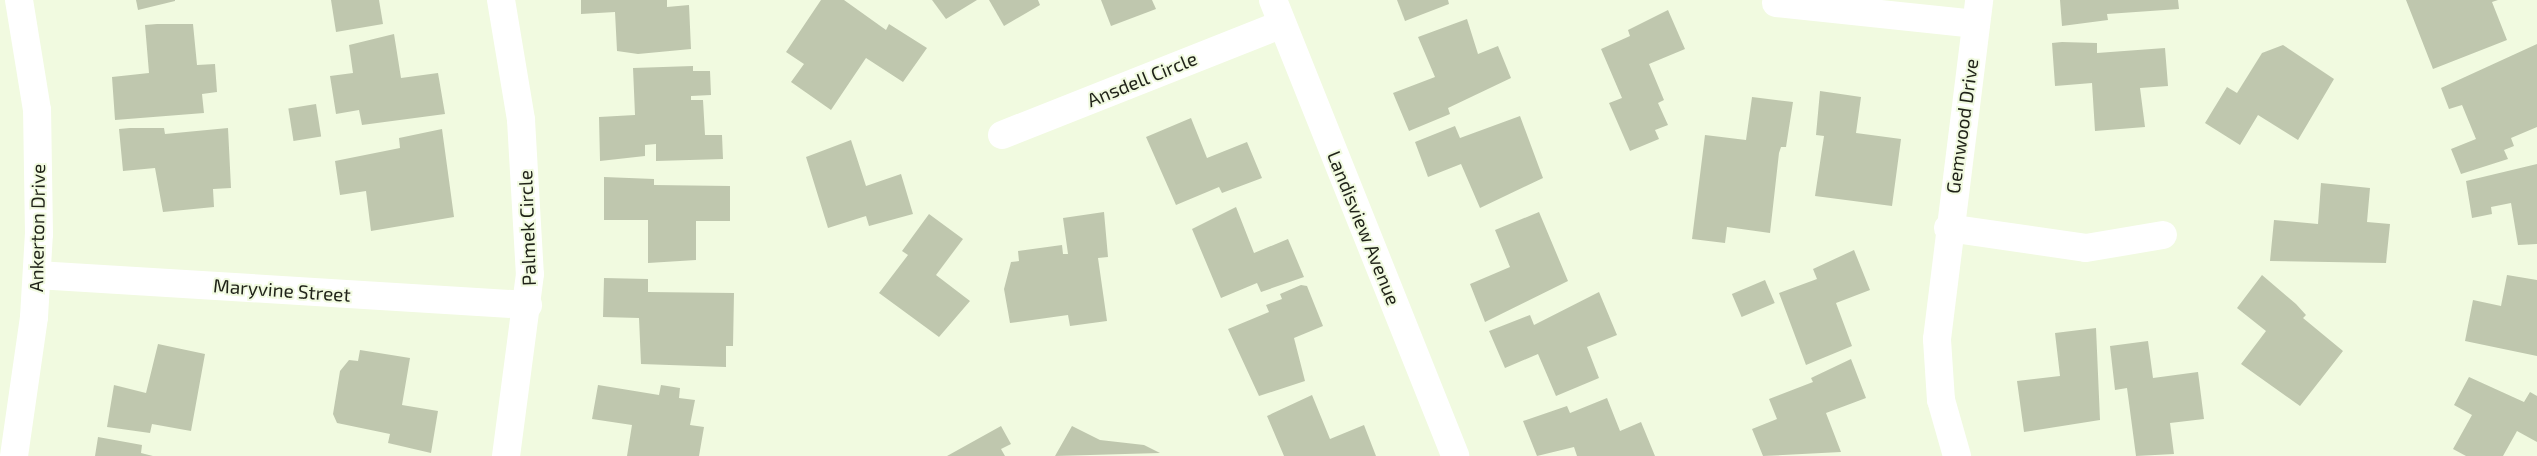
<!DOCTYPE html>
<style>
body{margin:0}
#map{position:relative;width:2537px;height:456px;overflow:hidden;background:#f1fae0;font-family:"Exo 2",sans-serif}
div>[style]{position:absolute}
.building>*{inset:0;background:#bfc7ae;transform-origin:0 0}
.minor>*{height:28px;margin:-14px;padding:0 14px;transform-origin:14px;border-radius:14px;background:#fff}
span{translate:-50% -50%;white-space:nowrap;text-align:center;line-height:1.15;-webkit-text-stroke:4px #f1fae0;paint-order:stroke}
.street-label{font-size:19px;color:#1f2218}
</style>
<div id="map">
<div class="building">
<i style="clip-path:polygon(136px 0,175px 0,175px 1px,138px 10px)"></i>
<i style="clip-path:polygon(331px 0,379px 0,383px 24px,336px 32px)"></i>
<i style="clip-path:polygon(581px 0,667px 0,667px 7px,689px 5px,691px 49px,638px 54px,617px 51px,615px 12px,581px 14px)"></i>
<i style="clip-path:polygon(821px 0,844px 0,886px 30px,889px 24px,927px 48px,903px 82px,866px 58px,831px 110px,791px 82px,804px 64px,786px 52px)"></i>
<i style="clip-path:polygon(932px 0,977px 0,946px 19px)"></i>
<i style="clip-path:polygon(989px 0,1038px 0,1040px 5px,1004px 26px)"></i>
<i style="clip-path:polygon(1101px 0,1152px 0,1156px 9px,1111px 26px)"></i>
<i style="clip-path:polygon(1397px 0,1448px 0,1449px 4px,1405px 21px)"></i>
<i style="clip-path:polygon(2060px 0,2178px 0,2179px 9px,2107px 14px,2108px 20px,2062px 26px)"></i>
<i style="clip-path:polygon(2406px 0,2498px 0,2492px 2px,2507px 40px,2433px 69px)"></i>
<i style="clip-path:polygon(1668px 10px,1685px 49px,1649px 64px,1664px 100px,1658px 103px,1668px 125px,1655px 130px,1659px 139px,1630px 151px,1609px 103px,1622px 98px,1601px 49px,1630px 36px,1628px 30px)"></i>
<i style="clip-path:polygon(1467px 19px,1478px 54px,1498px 46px,1511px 78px,1448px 108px,1450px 114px,1409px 131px,1393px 93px,1435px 77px,1418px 37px)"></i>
<i style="clip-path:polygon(157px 24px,193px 24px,197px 65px,215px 64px,217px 92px,202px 94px,204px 113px,115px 120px,112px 77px,149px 73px,145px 25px)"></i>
<i style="clip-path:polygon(394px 34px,401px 78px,438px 73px,445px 114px,362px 125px,359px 110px,336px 114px,330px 76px,353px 73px,349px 45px)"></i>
<i style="clip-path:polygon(2062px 42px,2097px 43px,2097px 53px,2165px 48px,2168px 86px,2140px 88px,2145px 127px,2095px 131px,2092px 83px,2055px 86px,2052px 43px)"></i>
<i style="clip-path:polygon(2537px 44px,2537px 127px,2511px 138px,2514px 146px,2504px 150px,2508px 159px,2461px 174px,2451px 149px,2476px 139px,2462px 105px,2449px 109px,2441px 88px)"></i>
<i style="clip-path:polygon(2283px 45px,2334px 79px,2298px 140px,2258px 115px,2240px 145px,2205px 123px,2227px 87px,2237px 93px,2262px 53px)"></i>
<i style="clip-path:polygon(693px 66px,693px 71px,710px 71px,711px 95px,691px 96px,691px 100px,703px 100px,705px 135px,722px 135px,723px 159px,656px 161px,656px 144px,645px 145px,645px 156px,600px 161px,599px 117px,635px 115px,633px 68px)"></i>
<i style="clip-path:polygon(1820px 91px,1861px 97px,1856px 133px,1901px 139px,1892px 206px,1815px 196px,1824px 136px,1816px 135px)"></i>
<i style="clip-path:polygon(1752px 97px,1793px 102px,1786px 147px,1781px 147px,1779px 153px,1770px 233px,1727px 227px,1725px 243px,1692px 239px,1705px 135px,1746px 140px)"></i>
<i style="left:316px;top:104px;width:33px;height:28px;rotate:81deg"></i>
<i style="clip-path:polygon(1520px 116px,1543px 178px,1480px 208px,1461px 164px,1428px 177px,1415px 142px,1455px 126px,1460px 138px)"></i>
<i style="clip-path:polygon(1191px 118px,1207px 158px,1247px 142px,1262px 178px,1222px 193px,1219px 187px,1176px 205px,1146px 137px)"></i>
<i style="clip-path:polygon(130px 128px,164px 128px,165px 134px,228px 128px,231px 188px,213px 189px,214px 207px,163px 212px,155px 168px,123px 171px,119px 129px)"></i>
<i style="clip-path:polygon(442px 129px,454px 217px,371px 231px,366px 191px,340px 195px,335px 161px,400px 148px,399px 138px)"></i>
<i style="clip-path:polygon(851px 140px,866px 186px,901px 174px,913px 214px,869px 226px,866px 216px,828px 228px,806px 157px)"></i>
<i style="clip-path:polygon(2537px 164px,2537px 244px,2518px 245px,2511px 203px,2491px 207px,2492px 214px,2472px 218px,2466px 181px)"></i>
<i style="clip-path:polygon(604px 177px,654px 179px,654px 185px,730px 186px,730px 221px,696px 221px,696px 260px,648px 263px,648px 220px,604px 220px)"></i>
<i style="clip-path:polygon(2321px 183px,2370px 188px,2367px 222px,2390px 224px,2386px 263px,2270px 261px,2274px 220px,2318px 224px)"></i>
<i style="clip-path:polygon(1236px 207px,1254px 253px,1288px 239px,1304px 277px,1261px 292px,1257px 283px,1221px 298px,1192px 229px)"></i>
<i style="clip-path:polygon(1104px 212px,1108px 257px,1098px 258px,1107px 321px,1070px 326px,1068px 315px,1010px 323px,1004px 289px,1011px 262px,1019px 261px,1018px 251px,1062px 245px,1063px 254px,1068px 254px,1063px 218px)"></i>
<i style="clip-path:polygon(1539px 212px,1568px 281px,1485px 322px,1470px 284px,1510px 267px,1495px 230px)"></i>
<i style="clip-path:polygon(929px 214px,963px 239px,936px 275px,970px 301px,939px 337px,879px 293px,908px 255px,902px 251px)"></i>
<i style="clip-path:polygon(1854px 250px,1870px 290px,1836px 303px,1852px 346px,1806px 365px,1779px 293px,1817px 279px,1813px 269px)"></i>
<i style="clip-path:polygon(2262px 275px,2296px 304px,2306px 315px,2303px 318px,2343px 351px,2300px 406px,2241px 364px,2266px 331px,2237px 308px)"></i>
<i style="clip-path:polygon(2507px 275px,2537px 280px,2537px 356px,2465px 341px,2473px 300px,2501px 306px)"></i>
<i style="clip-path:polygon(604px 278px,648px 279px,648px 292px,734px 293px,733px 346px,726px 346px,726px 367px,641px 364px,639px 318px,603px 317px)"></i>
<i style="left:1765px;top:280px;width:25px;height:36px;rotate:67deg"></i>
<i style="clip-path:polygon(1301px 285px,1307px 286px,1323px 326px,1294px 338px,1305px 381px,1259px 396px,1228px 329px,1269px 312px,1266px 305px,1282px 299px,1280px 294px)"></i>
<i style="clip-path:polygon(1599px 292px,1617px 335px,1587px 347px,1599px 378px,1556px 396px,1538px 354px,1505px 368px,1489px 331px,1530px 315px,1534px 325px)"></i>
<i style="clip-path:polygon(2096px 328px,2100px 420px,2024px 432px,2017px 381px,2060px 376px,2055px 333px)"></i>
<i style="clip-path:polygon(2148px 341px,2153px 378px,2198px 372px,2204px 419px,2170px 423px,2174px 454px,2136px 456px,2127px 388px,2115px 390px,2110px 346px)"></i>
<i style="clip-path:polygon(158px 344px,205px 354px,191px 431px,152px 424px,150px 433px,107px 427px,114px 385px,146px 393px)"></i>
<i style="clip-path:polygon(360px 350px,410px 358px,402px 405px,438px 411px,431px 453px,388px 443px,390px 434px,337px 423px,333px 414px,340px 371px,349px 360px,358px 361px)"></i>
<i style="clip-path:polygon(1851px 359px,1866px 398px,1826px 413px,1841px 452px,1763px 456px,1752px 429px,1777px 419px,1769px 399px,1813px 382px,1811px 378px)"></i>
<i style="clip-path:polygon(2469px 377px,2524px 402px,2530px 392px,2537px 396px,2537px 442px,2517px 431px,2503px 456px,2466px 456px,2453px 449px,2472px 415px,2454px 405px)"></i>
<i style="clip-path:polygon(598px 385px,659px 395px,661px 385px,680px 388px,679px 398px,695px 400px,690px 425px,704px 427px,699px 456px,627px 456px,632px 425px,592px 419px)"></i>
<i style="clip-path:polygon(1312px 395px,1330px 439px,1364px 425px,1376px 456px,1284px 456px,1267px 416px)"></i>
<i style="clip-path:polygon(1607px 398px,1620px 431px,1641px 422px,1655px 456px,1577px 456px,1574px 447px,1537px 456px,1523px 421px,1567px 406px,1570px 413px)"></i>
<i style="clip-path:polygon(1001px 426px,1011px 444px,1001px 449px,1005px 456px,947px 456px)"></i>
<i style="clip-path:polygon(1072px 426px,1100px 440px,1144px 445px,1160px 453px,1055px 456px)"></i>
<i style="clip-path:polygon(98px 437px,142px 445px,141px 453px,153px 456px,95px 456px)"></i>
</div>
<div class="minor">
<i style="left:501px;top:0;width:122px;rotate:80.5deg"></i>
<i style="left:521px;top:120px;width:154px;rotate:86.7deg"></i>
<i style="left:530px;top:274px;width:184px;rotate:97.5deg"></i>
<i style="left:1273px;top:0;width:491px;rotate:68.2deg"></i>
<i style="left:1776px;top:3px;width:201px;rotate:6deg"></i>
<i style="left:1002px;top:135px;width:301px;rotate:-21.6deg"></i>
<i style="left:1948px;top:228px;width:139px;rotate:8.2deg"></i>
<i style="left:2086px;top:248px;width:78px;rotate:-9.6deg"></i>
<i style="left:37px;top:275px;width:492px;rotate:3.5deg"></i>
<i style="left:14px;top:456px;width:140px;rotate:-81.8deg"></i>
<i style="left:34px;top:317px;width:83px;rotate:-86.6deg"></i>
<i style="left:39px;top:234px;width:124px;rotate:-90.9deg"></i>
<i style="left:37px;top:110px;width:111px;rotate:-99.3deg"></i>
<i style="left:1957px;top:456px;width:58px;rotate:-105.9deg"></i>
<i style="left:1941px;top:400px;width:61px;rotate:-93.8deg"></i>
<i style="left:1937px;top:339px;width:342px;rotate:-82.9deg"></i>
</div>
<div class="street-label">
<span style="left:1142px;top:79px;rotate:-22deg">Ansdell Circle</span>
<span style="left:1962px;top:126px;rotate:-82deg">Gemwood Drive</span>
<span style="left:37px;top:228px;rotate:-89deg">Ankerton Drive</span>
<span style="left:527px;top:228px;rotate:-92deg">Palmek Circle</span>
<span style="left:1364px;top:228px;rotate:68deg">Landisview Avenue</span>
<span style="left:282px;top:290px;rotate:4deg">Maryvine Street</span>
</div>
</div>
